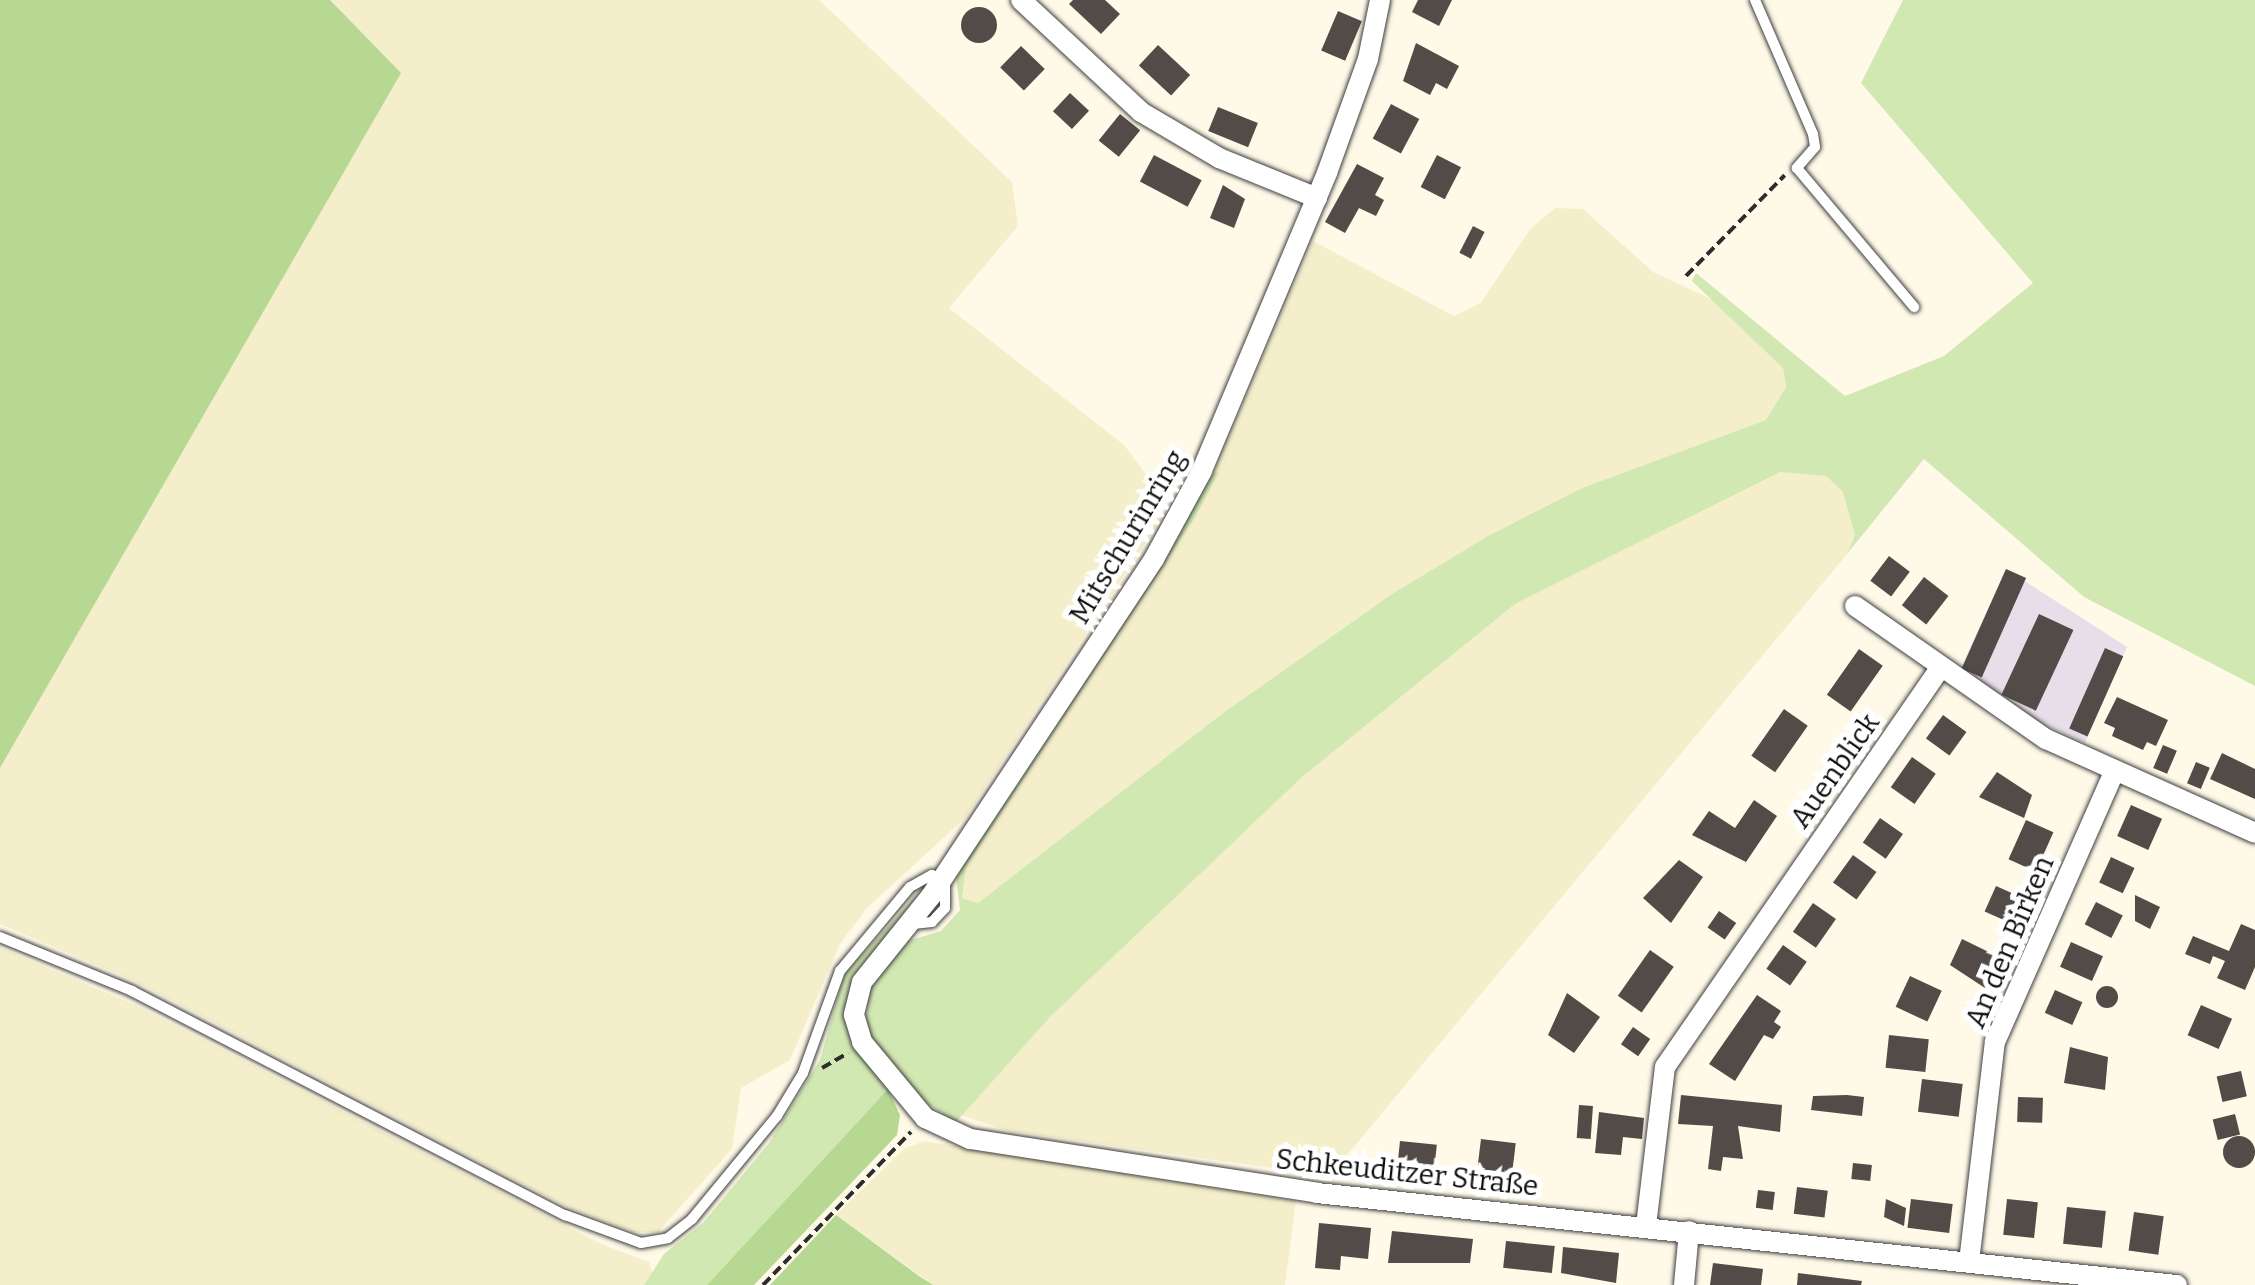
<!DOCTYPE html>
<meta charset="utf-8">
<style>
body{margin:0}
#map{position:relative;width:2255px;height:1285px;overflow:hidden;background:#fff9e8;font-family:Bitter,serif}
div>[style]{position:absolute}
.industrial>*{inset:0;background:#e8deea}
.farmland>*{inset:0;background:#f4eeca}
.green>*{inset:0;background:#d2e8b3}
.forest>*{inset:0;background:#b6d893}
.building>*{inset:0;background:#534b47;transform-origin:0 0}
.round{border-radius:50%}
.path>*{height:4px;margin-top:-2px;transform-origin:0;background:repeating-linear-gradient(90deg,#2d2d2d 0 10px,transparent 0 15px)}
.roads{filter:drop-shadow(0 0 2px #3e3e3e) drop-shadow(0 0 2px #3e3e3e)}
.service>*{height:10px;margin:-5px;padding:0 5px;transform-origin:5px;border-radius:5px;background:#fff}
.minor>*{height:20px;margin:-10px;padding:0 10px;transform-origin:10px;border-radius:10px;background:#fff}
span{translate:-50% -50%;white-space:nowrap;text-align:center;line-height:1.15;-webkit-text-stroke:10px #fff;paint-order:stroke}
.street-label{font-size:28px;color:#0b0b0b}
</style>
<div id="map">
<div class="industrial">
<i style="clip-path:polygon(2006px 569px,2127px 647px,2085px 743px,2034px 720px,1959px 672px)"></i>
</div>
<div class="farmland">
<i style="clip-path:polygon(330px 0,819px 0,1012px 182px,1018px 226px,949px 308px,1124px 445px,1151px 481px,1161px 519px,965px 818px,867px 908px,840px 944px,790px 1060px,741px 1088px,732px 1149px,658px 1232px,634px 1232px,569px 1208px,137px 982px,0 924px,0 768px,400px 73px)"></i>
<i style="clip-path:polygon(1555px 208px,1583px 209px,1653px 272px,1711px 299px,1783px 368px,1786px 387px,1766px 420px,1582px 488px,1488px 536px,1392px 594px,1223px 713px,978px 903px,962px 898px,966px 867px,1194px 519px,1313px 241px,1454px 316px,1481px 303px,1531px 228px)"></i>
<i style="clip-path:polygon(1806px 470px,1826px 476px,1844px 492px,1855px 535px,1847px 554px,1348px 1154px,1315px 1174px,1008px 1131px,961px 1115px,1050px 1017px,1301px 778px,1515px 604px,1780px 472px)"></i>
<i style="clip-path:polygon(0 948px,133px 1004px,601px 1244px,649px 1262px,653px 1275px,644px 1285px,0 1285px)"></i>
<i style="clip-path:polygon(924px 1141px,1296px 1201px,1285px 1285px,933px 1285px,836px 1215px,904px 1149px)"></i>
</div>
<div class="green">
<i style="clip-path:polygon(1903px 0,2255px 0,2255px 686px,2084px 597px,1924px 459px,1847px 554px,1855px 535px,1843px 492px,1826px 476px,1780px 472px,1515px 604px,1301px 778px,1050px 1017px,956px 1122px,918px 1098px,865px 1029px,870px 981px,908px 941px,941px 931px,960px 910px,956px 877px,1210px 474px,1219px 472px,1194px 519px,966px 867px,962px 898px,978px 903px,1223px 713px,1392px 594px,1488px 536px,1582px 488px,1766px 420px,1786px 387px,1783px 368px,1692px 281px,1696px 273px,1845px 396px,1944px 356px,2033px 283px,1861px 83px)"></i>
<i style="clip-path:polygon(918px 894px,859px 975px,853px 1044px,888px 1089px,707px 1285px,644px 1285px,664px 1254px,703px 1223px,769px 1143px,820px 1060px,844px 974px)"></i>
</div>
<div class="forest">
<i style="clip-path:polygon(0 0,330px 0,401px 73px,0 768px)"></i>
<i style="clip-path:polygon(888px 1089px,900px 1115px,897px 1135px,754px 1285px,707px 1285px)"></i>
<i style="clip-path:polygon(836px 1215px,919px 1276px,933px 1285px,770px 1285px)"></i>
</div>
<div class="building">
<i style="clip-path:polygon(1073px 0,1105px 0,1120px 14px,1101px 34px,1069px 4px)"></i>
<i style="clip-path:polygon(1418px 0,1452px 0,1439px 26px,1412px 12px)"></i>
<i class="round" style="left:961px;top:7px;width:36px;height:36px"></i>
<i style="left:1338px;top:11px;width:26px;height:43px;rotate:23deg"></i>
<i style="clip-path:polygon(1416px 43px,1459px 66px,1447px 89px,1436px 83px,1430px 95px,1403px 81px)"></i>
<i style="left:1158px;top:45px;width:44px;height:28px;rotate:43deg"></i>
<i style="left:1021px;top:46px;width:33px;height:30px;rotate:44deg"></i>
<i style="left:1070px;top:93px;width:26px;height:25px;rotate:43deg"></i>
<i style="left:1391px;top:104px;width:32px;height:39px;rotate:28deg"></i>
<i style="left:1218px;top:107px;width:43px;height:26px;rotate:22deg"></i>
<i style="left:1120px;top:114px;width:26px;height:34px;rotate:39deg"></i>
<i style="left:1154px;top:155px;width:54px;height:30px;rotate:28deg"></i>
<i style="left:1437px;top:155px;width:27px;height:36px;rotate:27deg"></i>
<i style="clip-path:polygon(1357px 164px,1384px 178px,1375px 195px,1384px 200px,1376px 216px,1359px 208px,1345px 233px,1325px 222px)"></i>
<i style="clip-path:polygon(1223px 185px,1245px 199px,1234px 228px,1210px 218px)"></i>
<i style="left:1473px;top:226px;width:13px;height:30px;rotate:27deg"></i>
<i style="left:1889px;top:556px;width:26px;height:31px;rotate:37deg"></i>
<i style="left:2006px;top:569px;width:22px;height:109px;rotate:24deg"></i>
<i style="left:1924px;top:577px;width:31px;height:36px;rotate:38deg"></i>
<i style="left:2039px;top:614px;width:38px;height:89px;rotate:25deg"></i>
<i style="left:2105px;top:648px;width:20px;height:88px;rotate:24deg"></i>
<i style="left:1859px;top:649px;width:29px;height:56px;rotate:35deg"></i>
<i style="clip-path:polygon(2117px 697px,2168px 720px,2156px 746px,2147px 742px,2143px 750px,2112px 736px,2115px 728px,2104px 723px)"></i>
<i style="left:1784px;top:709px;width:29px;height:57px;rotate:35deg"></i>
<i style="left:1943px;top:715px;width:29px;height:29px;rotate:36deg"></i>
<i style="left:2163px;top:745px;width:15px;height:25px;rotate:23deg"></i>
<i style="clip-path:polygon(2222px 753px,2255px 769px,2255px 799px,2210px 779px)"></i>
<i style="left:1912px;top:757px;width:29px;height:37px;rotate:35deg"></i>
<i style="left:2196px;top:762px;width:15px;height:23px;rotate:23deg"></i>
<i style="clip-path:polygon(1997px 772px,2032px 795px,2024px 818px,1979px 797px)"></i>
<i style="clip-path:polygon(1754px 800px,1777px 816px,1746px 862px,1692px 835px,1709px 811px,1735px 828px)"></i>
<i style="left:2131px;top:805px;width:34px;height:34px;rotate:24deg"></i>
<i style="left:1880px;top:818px;width:28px;height:30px;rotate:35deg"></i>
<i style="left:2026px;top:820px;width:30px;height:43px;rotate:24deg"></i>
<i style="left:1853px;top:855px;width:29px;height:34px;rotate:36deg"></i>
<i style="left:2111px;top:857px;width:26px;height:28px;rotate:25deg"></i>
<i style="clip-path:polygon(1679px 860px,1703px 877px,1671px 923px,1643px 898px)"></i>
<i style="left:1996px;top:886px;width:24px;height:28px;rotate:24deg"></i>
<i style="clip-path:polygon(2135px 895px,2160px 907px,2150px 929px,2135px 921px)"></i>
<i style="left:2096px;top:902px;width:30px;height:25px;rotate:27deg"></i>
<i style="left:1813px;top:903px;width:28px;height:35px;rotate:35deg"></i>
<i style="left:1719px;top:911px;width:21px;height:20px;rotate:35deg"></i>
<i style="clip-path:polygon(2241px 924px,2255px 930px,2255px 967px,2245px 990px,2217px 978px,2225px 961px,2213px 956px,2210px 964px,2185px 954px,2193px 936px,2229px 951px)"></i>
<i style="clip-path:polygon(1962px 939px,1999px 957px,1985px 988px,1950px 965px)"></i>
<i style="left:2071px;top:942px;width:35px;height:27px;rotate:24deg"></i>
<i style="left:1783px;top:945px;width:29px;height:29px;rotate:35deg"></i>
<i style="left:1650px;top:950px;width:29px;height:56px;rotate:35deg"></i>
<i style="left:1910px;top:976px;width:35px;height:34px;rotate:25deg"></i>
<i class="round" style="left:2096px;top:986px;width:22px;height:22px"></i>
<i style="left:2055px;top:990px;width:30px;height:25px;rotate:24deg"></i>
<i style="clip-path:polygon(1567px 993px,1600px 1017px,1574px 1053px,1548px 1035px)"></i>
<i style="clip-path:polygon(1757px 995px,1781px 1011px,1774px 1022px,1781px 1027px,1773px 1039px,1764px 1035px,1735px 1081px,1709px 1064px)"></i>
<i style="left:2201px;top:1005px;width:34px;height:33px;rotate:24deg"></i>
<i style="left:1633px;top:1027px;width:21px;height:21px;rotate:35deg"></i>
<i style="left:1889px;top:1035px;width:40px;height:33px;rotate:6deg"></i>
<i style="clip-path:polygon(2070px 1047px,2108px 1057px,2105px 1090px,2064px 1083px)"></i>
<i style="left:2241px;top:1071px;width:26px;height:25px;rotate:77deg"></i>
<i style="left:1922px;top:1079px;width:41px;height:33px;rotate:7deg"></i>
<i style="clip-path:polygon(1681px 1095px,1782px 1105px,1780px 1132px,1738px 1126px,1743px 1159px,1723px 1157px,1721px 1171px,1708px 1169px,1713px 1126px,1678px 1124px)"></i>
<i style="clip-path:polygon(1847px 1095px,1864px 1097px,1862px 1116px,1811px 1110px,1813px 1096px)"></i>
<i style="left:2018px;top:1097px;width:25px;height:25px;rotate:2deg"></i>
<i style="left:1579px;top:1105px;width:14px;height:33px;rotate:4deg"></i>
<i style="clip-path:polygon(1599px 1112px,1644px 1118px,1642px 1139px,1623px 1137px,1621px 1155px,1595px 1153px)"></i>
<i style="left:2235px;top:1114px;width:21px;height:23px;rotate:76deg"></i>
<i class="round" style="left:2223px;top:1136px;width:32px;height:32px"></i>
<i style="left:1481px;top:1139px;width:35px;height:30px;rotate:7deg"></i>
<i style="left:1400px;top:1141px;width:37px;height:31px;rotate:6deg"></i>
<i style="left:1853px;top:1163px;width:19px;height:16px;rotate:6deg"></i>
<i style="left:1797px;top:1187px;width:31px;height:27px;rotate:7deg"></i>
<i style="left:1758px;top:1190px;width:17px;height:18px;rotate:7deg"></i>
<i style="clip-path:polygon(1886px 1199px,1906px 1208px,1904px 1226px,1884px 1217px)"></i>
<i style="left:1911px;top:1199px;width:42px;height:29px;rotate:7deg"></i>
<i style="left:2007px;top:1199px;width:31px;height:36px;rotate:6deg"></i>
<i style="left:2067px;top:1207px;width:39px;height:37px;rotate:6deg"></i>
<i style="left:2134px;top:1212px;width:30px;height:39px;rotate:8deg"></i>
<i style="clip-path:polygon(1319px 1223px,1371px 1228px,1368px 1259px,1341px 1256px,1340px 1270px,1315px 1268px)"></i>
<i style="clip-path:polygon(1392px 1231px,1473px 1239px,1470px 1263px,1388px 1263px)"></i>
<i style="left:1506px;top:1241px;width:49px;height:27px;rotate:6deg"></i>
<i style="clip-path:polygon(1563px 1247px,1619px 1253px,1616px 1283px,1561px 1273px)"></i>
<i style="clip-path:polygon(1713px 1263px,1763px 1269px,1761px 1285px,1710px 1285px)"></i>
<i style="clip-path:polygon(1798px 1273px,1862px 1281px,1861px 1285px,1797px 1285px)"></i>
</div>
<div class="path">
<i style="left:1686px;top:276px;width:141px;rotate:-45.6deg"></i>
<i style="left:822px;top:1068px;width:30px;rotate:-30deg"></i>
<i style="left:763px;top:1285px;width:213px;rotate:-46deg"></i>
</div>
<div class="roads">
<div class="service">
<i style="left:1755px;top:0;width:146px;rotate:66.6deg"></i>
<i style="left:1813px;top:134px;width:13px;rotate:81deg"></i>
<i style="left:1815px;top:147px;width:28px;rotate:131deg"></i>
<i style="left:1797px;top:168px;width:182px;rotate:49.9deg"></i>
<i style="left:0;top:937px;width:143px;rotate:22.2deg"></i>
<i style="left:132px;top:991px;width:488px;rotate:27.4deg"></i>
<i style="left:565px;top:1215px;width:81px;rotate:20.2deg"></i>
<i style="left:641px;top:1243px;width:27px;rotate:-10deg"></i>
<i style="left:668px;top:1238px;width:31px;rotate:-38deg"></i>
<i style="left:692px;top:1219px;width:134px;rotate:-50.5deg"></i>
<i style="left:777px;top:1116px;width:50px;rotate:-58.8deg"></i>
<i style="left:803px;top:1073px;width:109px;rotate:-70.1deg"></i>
<i style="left:840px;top:971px;width:109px;rotate:-50.2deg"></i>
<i style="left:910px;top:887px;width:25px;rotate:-29deg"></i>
<i style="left:932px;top:875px;width:17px;rotate:40deg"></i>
<i style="left:945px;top:886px;width:22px;rotate:90deg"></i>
<i style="left:945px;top:908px;width:19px;rotate:133deg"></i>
<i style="left:932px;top:922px;width:19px;rotate:174deg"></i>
</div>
<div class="minor">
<i style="left:1021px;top:0;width:164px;rotate:43deg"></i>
<i style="left:1141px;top:112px;width:91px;rotate:30.5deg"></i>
<i style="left:1219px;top:158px;width:106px;rotate:22.2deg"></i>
<i style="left:1380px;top:0;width:60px;rotate:101.5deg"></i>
<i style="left:1368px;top:59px;width:121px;rotate:109.8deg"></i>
<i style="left:1327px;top:173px;width:323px;rotate:112.8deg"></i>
<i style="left:1202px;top:471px;width:100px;rotate:118.6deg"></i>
<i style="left:1154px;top:559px;width:404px;rotate:123.5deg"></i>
<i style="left:931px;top:896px;width:110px;rotate:128.7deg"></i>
<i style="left:862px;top:982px;width:34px;rotate:104deg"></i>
<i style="left:854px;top:1015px;width:28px;rotate:73deg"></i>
<i style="left:862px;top:1042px;width:99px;rotate:50.3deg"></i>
<i style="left:925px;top:1118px;width:50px;rotate:25deg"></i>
<i style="left:970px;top:1139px;width:351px;rotate:8.8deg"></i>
<i style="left:1317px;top:1193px;width:865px;rotate:6.11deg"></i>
<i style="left:1855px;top:606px;width:233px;rotate:34.9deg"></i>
<i style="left:2046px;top:739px;width:229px;rotate:24.2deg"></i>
<i style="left:1646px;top:1226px;width:160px;rotate:-83.2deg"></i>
<i style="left:1665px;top:1067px;width:485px;rotate:-55.4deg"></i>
<i style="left:1969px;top:1262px;width:222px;rotate:-83.3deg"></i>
<i style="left:1995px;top:1042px;width:297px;rotate:-66.2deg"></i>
<i style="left:1684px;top:1285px;width:54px;rotate:-84.7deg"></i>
</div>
</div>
<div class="street-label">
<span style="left:1128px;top:537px;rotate:-59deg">Mitschurinring</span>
<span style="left:1835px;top:771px;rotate:-55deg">Auenblick</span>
<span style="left:2010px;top:942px;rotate:-67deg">An den Birken</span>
<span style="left:1407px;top:1173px;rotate:6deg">Schkeuditzer Straße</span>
</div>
</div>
